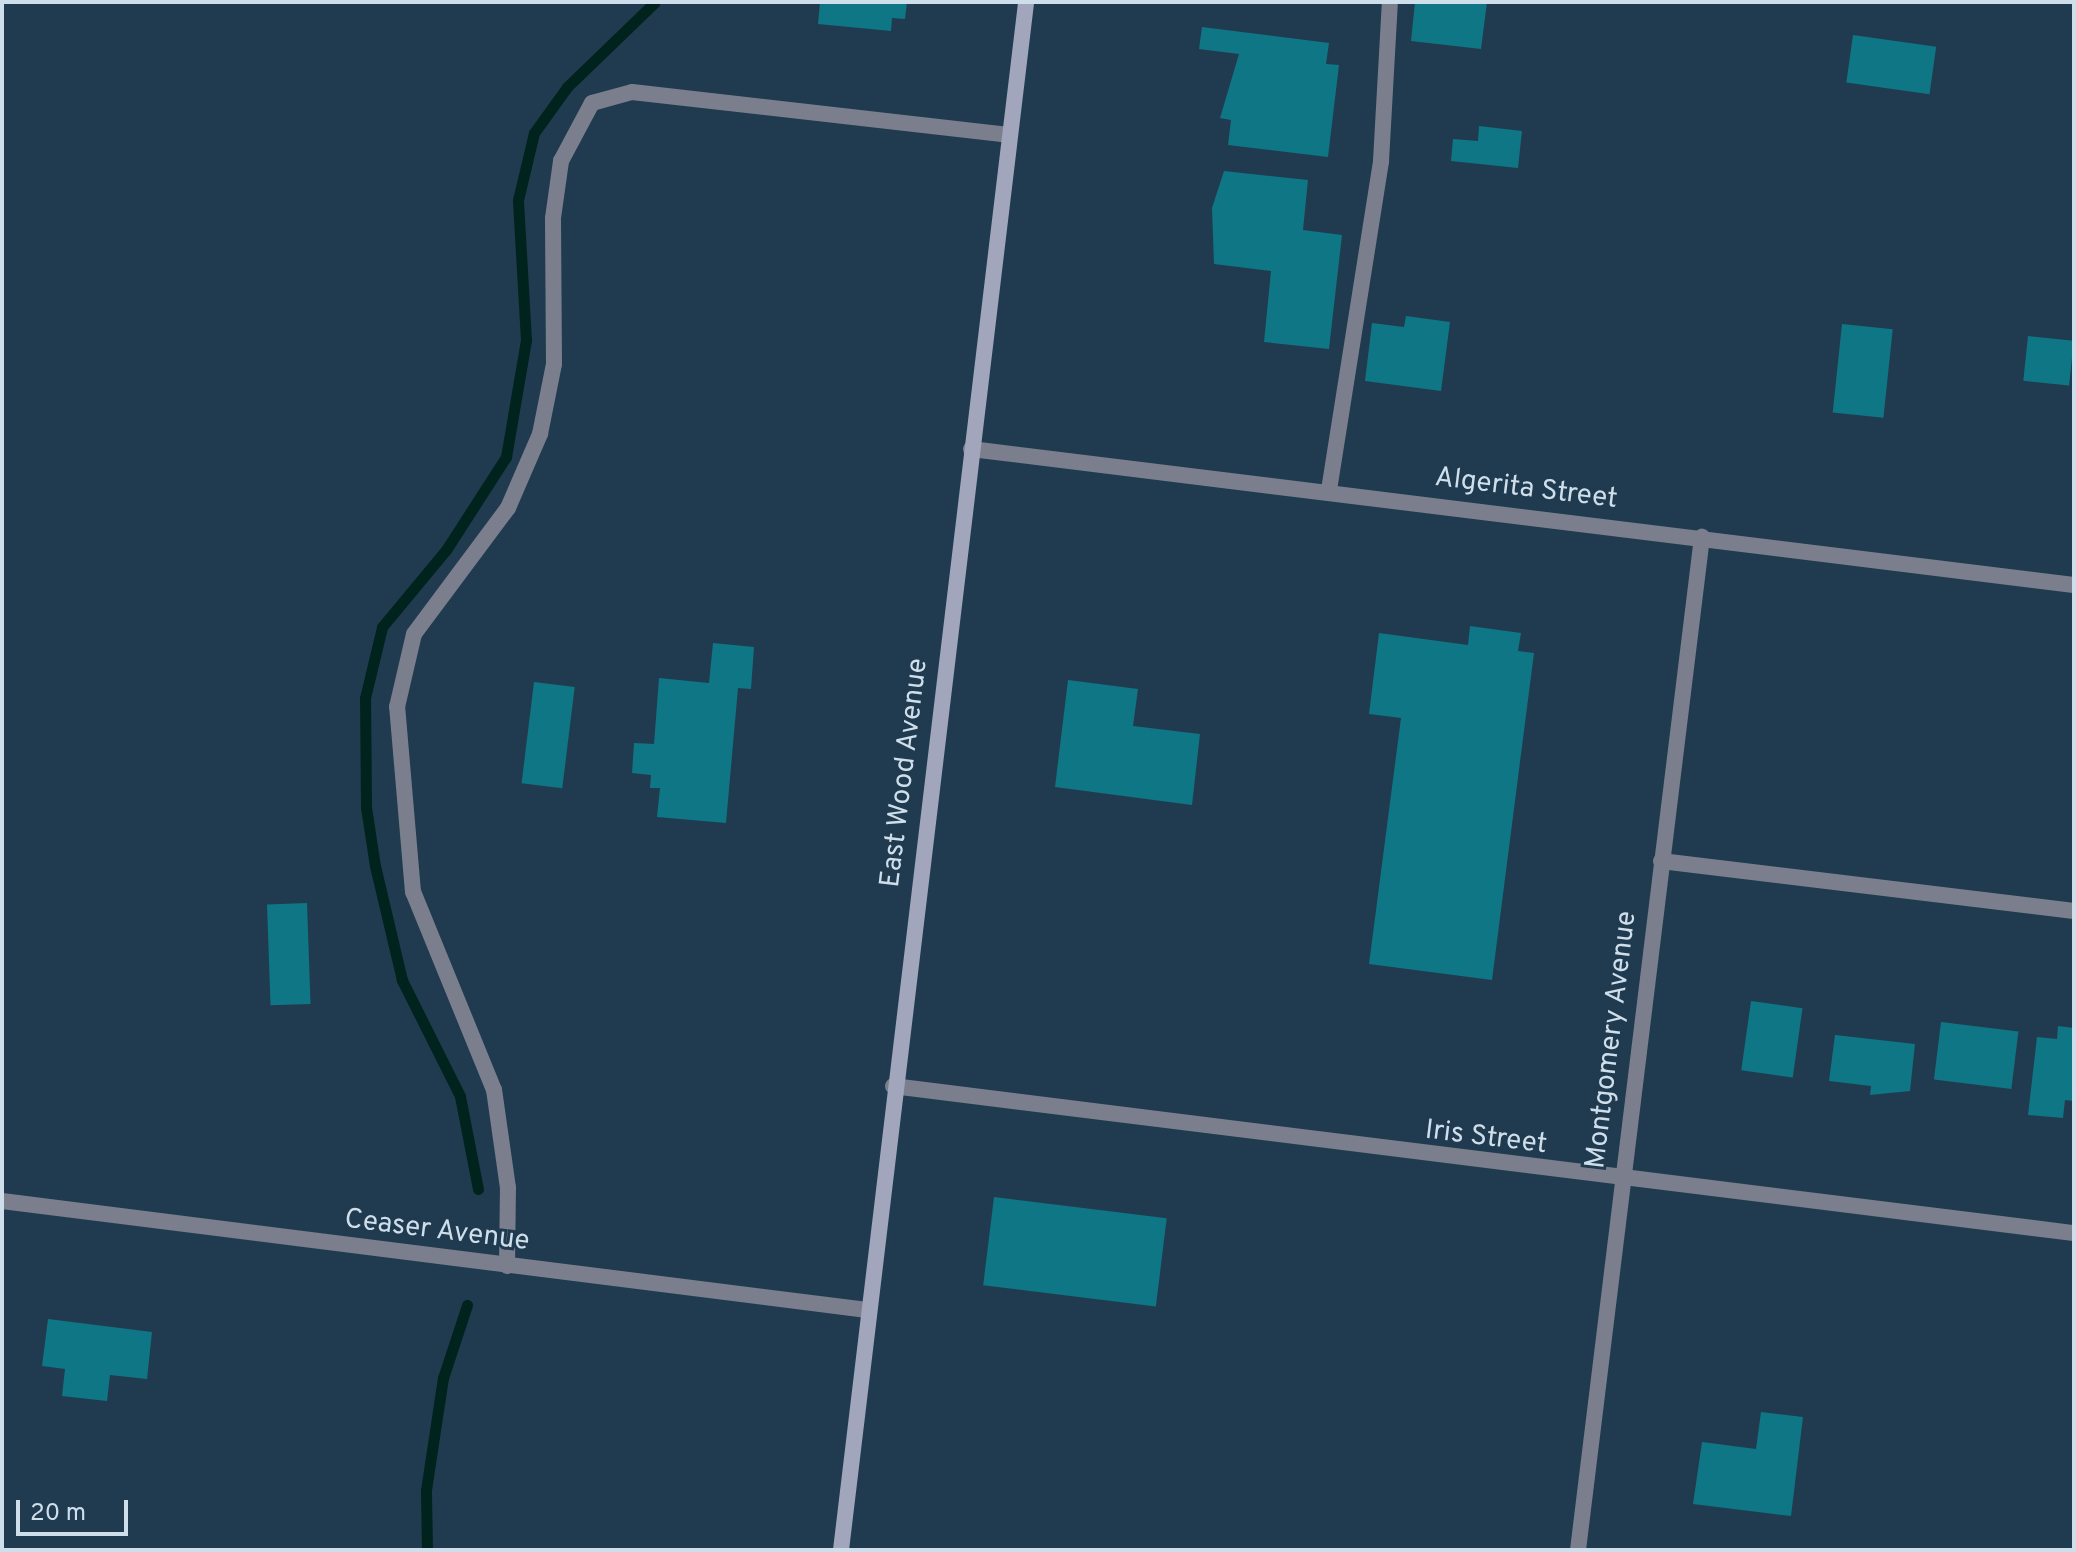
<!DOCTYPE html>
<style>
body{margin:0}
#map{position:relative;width:2076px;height:1552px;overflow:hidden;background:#203b4f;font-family:Overpass,sans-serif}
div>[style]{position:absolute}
.stream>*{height:11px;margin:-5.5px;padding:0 5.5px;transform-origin:5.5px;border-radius:5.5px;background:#00231d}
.building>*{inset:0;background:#0f7685;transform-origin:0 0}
.service>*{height:16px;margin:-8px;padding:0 8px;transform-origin:8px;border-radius:8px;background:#7b7f8d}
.minor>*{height:16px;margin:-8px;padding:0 8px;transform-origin:8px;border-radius:8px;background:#7b7f8d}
.secondary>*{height:16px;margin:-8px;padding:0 8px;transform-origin:8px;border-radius:8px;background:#a1a6bd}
span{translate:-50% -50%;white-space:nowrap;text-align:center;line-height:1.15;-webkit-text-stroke:6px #203b4f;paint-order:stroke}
.street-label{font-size:28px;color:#cfdeeb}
.frame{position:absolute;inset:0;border:4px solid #cfdeeb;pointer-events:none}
.scale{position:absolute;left:16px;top:1500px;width:112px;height:36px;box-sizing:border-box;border:4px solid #cfdeeb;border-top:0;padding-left:10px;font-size:24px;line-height:28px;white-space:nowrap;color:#cfdeeb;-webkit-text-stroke:6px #203b4f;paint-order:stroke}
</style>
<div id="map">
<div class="stream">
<i style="left:478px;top:1189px;width:95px;rotate:-101deg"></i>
<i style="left:460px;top:1096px;width:130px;rotate:-116.6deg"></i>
<i style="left:402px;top:980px;width:117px;rotate:-103.3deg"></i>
<i style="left:375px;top:866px;width:60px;rotate:-98.7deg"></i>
<i style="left:366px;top:807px;width:109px;rotate:-90.5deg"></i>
<i style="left:365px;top:698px;width:73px;rotate:-76.5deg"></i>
<i style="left:382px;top:627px;width:100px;rotate:-50.3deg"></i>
<i style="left:446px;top:550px;width:111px;rotate:-57.2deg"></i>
<i style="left:506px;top:457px;width:119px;rotate:-80.3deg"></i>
<i style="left:526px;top:340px;width:140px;rotate:-93.3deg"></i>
<i style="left:518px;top:200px;width:69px;rotate:-76.6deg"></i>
<i style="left:534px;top:133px;width:57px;rotate:-54.3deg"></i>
<i style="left:567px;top:87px;width:122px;rotate:-44deg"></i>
<i style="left:427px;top:1550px;width:60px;rotate:-91deg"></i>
<i style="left:426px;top:1490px;width:113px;rotate:-81.4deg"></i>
<i style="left:443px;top:1378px;width:77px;rotate:-71.8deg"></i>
</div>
<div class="building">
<i style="clip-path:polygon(820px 2px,907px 2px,905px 19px,892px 18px,891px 31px,818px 24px)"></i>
<i style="clip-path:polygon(1415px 2px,1487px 2px,1481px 49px,1411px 41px)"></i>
<i style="clip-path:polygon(1202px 27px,1329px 43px,1326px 64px,1339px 65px,1328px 157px,1228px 145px,1231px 120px,1220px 118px,1239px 54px,1199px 49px)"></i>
<i style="left:1853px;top:35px;width:84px;height:48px;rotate:8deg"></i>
<i style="clip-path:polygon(1479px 126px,1522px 131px,1518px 168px,1451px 161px,1453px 139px,1478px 141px)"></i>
<i style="clip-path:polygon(1224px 171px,1308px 180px,1303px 230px,1342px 235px,1329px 349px,1264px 342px,1271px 271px,1214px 264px,1212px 208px)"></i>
<i style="clip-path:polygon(1406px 316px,1450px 322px,1441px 391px,1365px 381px,1372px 323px,1404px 327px)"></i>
<i style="left:1842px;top:324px;width:51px;height:89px;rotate:6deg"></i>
<i style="left:2028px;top:336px;width:46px;height:45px;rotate:6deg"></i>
<i style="clip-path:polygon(1470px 626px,1521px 633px,1518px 651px,1534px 653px,1492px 980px,1369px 964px,1401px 718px,1369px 714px,1379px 633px,1468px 645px)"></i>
<i style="clip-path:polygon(713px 643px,754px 647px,751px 689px,738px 688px,726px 823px,657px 817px,660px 788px,650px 788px,651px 775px,632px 773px,634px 743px,654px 744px,659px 678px,709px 683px)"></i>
<i style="clip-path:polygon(1068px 680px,1138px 689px,1133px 726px,1200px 734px,1192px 805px,1055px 787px)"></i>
<i style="left:534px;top:682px;width:41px;height:102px;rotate:7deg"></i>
<i style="left:307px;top:903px;width:101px;height:40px;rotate:88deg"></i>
<i style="left:1751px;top:1001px;width:52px;height:70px;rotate:8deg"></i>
<i style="left:1941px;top:1022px;width:78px;height:58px;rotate:7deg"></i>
<i style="clip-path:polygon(2058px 1026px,2074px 1028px,2074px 1101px,2065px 1100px,2063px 1118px,2028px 1115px,2037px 1037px,2057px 1039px)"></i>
<i style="clip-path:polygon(1835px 1035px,1915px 1044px,1910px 1091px,1870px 1095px,1871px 1086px,1829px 1081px)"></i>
<i style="left:994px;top:1197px;width:174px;height:89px;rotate:7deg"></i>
<i style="clip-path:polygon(48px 1319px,152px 1332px,147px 1379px,110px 1375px,107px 1401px,62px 1396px,65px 1369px,42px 1366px)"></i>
<i style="clip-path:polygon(1761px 1412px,1803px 1417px,1791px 1516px,1693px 1504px,1702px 1442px,1756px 1449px)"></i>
</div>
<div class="service">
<i style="left:1329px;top:490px;width:333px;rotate:-81deg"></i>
<i style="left:1381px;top:161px;width:159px;rotate:-86.8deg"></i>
<i style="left:1661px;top:861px;width:416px;rotate:6.9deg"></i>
</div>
<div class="minor">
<i style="left:971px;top:449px;width:1111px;rotate:7.03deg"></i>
<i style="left:893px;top:1086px;width:1190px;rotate:7.1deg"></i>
<i style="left:2px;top:1201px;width:872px;rotate:7.18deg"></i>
<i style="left:507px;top:1266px;width:78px;rotate:-89.3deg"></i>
<i style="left:508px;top:1188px;width:99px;rotate:-98.1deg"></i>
<i style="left:494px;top:1090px;width:214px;rotate:-112.2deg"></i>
<i style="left:413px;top:892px;width:186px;rotate:-94.9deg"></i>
<i style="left:397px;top:707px;width:75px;rotate:-76.9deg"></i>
<i style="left:414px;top:634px;width:157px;rotate:-53.3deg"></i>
<i style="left:508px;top:508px;width:81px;rotate:-66.6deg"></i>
<i style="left:540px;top:434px;width:71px;rotate:-78.7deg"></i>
<i style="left:554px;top:364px;width:146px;rotate:-90.4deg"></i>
<i style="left:553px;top:218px;width:58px;rotate:-82deg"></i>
<i style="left:561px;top:161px;width:66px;rotate:-61.9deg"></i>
<i style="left:592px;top:103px;width:41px;rotate:-15.4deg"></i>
<i style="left:632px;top:92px;width:379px;rotate:6.5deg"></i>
<i style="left:1578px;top:1550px;width:1021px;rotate:-83.02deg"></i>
</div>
<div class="secondary">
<i style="left:841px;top:1550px;width:1559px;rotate:-83.18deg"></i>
</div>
<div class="street-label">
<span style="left:1526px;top:489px;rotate:7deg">Algerita Street</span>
<span style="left:905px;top:773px;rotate:-83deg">East Wood Avenue</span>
<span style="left:1612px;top:1040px;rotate:-83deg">Montgomery Avenue</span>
<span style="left:1486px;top:1138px;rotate:7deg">Iris Street</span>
<span style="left:437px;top:1231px;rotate:7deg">Ceaser Avenue</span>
</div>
<div class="frame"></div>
<div class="scale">20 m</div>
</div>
